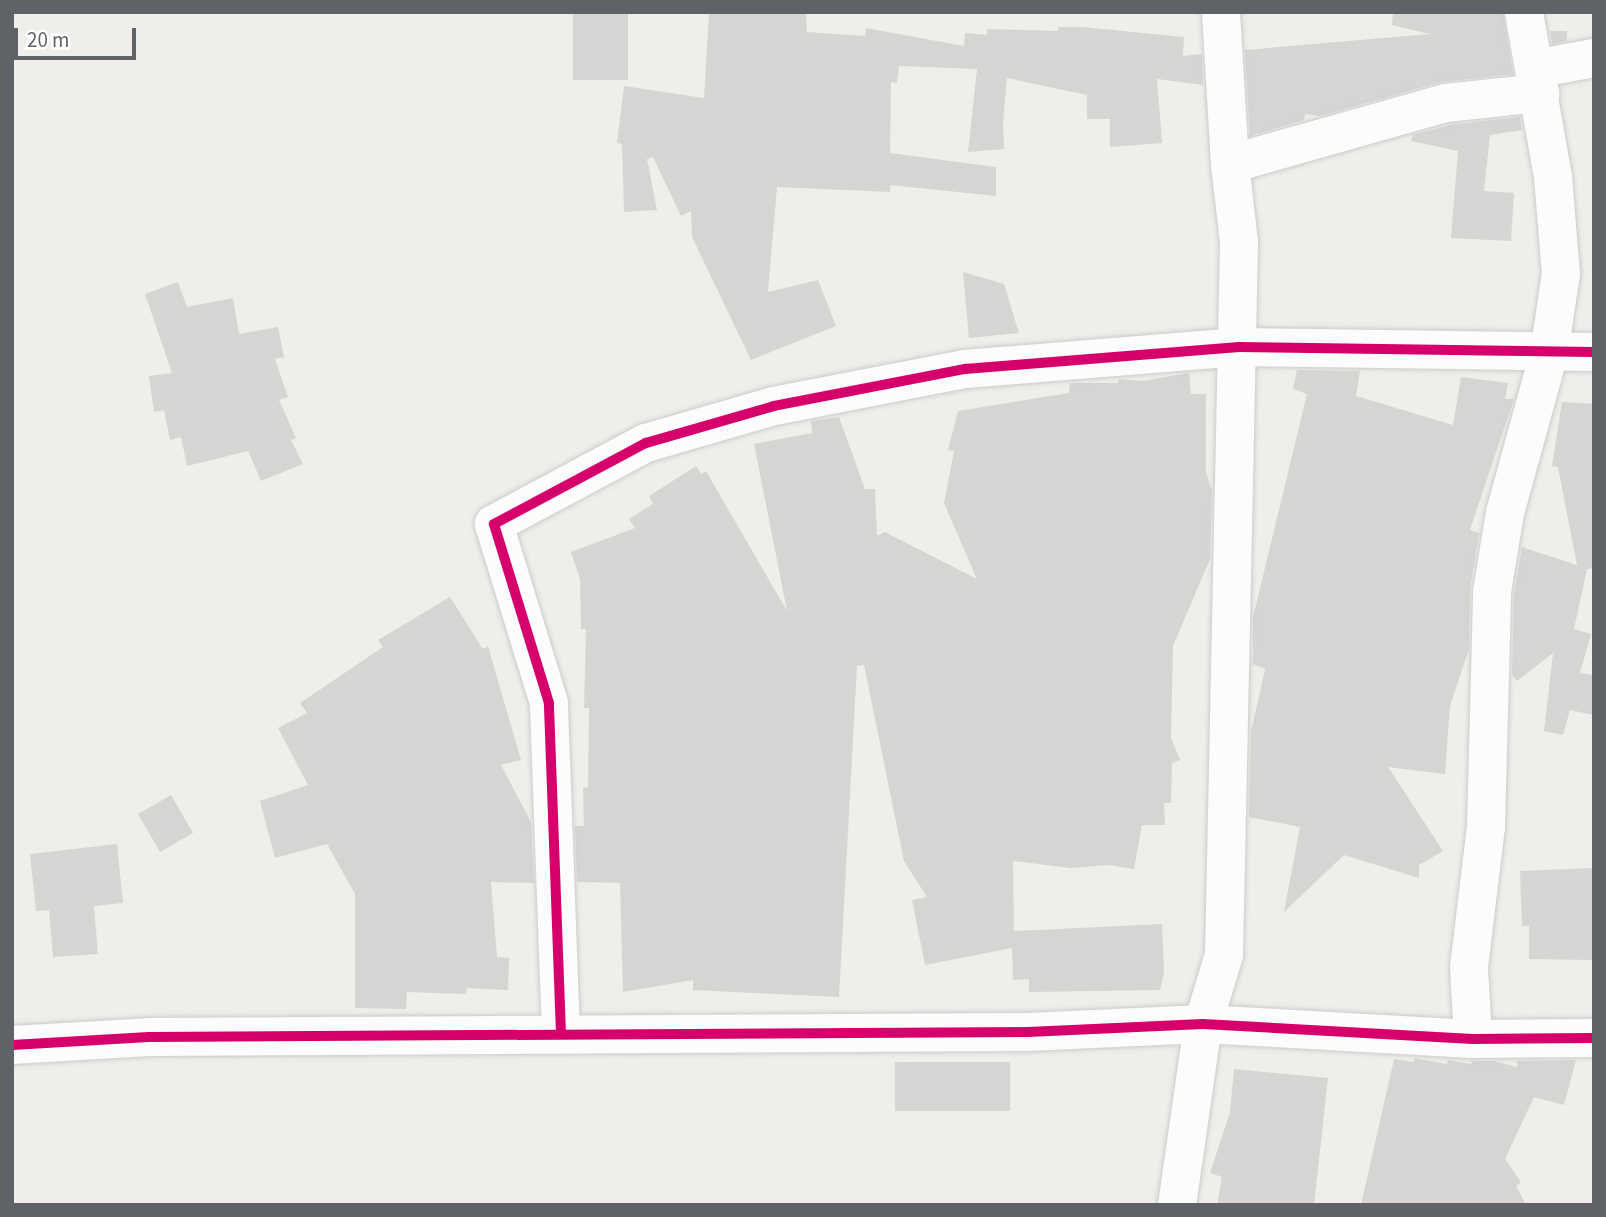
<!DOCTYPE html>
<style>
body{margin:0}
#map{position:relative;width:1606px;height:1217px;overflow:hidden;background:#efeeea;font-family:"Source Sans 3",sans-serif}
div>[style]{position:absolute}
.building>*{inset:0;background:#d6d5d3;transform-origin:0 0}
.roads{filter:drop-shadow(0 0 2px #cbcccc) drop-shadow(0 0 2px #cbcccc)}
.minor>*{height:38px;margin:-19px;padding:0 19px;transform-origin:19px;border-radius:19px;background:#fdfcfc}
.cycleway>*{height:10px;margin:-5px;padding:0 5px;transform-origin:5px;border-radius:5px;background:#d6006c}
span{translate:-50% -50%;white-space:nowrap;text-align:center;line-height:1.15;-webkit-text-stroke:5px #fff;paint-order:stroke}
.frame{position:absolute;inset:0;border:14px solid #5f6368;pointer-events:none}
.scale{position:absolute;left:14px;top:28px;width:122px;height:32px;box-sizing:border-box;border:4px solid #5f6368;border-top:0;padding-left:9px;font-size:21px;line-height:24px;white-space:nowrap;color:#5f6368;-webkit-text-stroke:5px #fff;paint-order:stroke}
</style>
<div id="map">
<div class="building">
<i style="left:573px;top:12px;width:55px;height:68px"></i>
<i style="clip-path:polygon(709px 12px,806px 12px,807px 32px,865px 36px,866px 28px,964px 46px,965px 33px,987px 35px,987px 29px,1058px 31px,1058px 27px,1082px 27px,1184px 37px,1183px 56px,1202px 54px,1203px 85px,1157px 79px,1162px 143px,1110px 147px,1110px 119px,1087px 119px,1087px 95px,1007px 78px,1003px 122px,1004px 149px,968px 152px,977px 69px,899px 66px,897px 83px,891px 82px,890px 153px,996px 167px,996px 196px,890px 185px,890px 192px,777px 187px,768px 292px,818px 280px,836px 326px,751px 360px,692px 237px,691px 211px,681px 216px,653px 157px,647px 159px,657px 210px,624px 212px,622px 144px,617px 143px,624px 86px,704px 98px)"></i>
<i style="clip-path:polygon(1393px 12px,1503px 12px,1513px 74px,1440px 82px,1320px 116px,1305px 114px,1304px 120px,1250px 136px,1245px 50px,1430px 34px,1392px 25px)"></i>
<i style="clip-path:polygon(1550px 31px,1567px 31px,1567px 41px,1552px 44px)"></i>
<i style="clip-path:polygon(1520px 117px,1522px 130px,1490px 135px,1484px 191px,1514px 193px,1511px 241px,1451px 238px,1458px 151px,1411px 141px,1413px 135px,1450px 125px)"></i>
<i style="clip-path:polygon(963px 272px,1004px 284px,1019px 333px,969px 338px)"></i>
<i style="clip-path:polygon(178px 282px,187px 307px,233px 298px,239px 334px,278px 327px,284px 357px,275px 359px,288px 397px,279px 400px,296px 438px,291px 440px,303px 464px,261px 481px,248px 451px,187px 466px,181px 437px,170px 440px,164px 410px,154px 412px,149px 376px,172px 373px,145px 294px)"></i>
<i style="clip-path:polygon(1297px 370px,1360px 371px,1356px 396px,1453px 425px,1461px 377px,1508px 383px,1505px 399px,1514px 399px,1470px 530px,1479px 533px,1470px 589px,1469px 649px,1450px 706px,1445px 774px,1388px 767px,1443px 851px,1419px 865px,1419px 878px,1344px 855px,1284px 912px,1300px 827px,1249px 817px,1251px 732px,1265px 669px,1253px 664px,1253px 617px,1307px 394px,1293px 389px)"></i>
<i style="clip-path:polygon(1189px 373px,1191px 394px,1206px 394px,1206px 472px,1212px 491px,1210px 559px,1173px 646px,1171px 738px,1180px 760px,1172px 763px,1171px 803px,1164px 803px,1165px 825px,1142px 825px,1134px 869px,1108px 865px,1070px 868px,1013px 861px,1014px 931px,1162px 924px,1164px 973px,1160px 990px,1029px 992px,1029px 979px,1013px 980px,1012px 948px,925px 965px,912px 900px,927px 897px,904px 861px,864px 665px,857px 666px,839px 997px,693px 990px,693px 980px,623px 992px,620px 883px,577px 882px,575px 826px,584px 826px,583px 788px,588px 787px,589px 708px,584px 708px,586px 629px,581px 629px,580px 579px,571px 552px,635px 528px,629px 519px,653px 504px,649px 496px,696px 466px,701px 474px,706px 471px,787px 611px,754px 444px,812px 433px,811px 421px,839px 417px,865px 489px,875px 489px,877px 536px,885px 532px,977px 579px,944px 503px,954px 451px,948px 450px,958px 411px,1069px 393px,1070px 383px,1118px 383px,1119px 379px,1142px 381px)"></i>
<i style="clip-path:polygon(1562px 402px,1594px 404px,1594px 568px,1587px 569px,1574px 629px,1591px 634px,1580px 673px,1594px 675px,1594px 715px,1570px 710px,1563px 735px,1544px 731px,1553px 653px,1517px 681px,1512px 675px,1514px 594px,1522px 547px,1577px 565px,1558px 467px,1552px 466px)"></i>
<i style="clip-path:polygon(450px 597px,483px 649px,488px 646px,521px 760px,501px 765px,531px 822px,534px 883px,491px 882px,497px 957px,509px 958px,508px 990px,467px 988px,466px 994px,407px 992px,406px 1009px,355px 1008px,355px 894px,327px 844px,275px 858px,260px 801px,308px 785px,278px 728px,307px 713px,300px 703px,383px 647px,378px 640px)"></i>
<i style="left:171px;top:795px;width:44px;height:38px;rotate:60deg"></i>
<i style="clip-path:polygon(117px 844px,123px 903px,94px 906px,98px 954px,53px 957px,49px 910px,36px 911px,30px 854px)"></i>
<i style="clip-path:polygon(1594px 868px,1594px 960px,1529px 959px,1529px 926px,1522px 926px,1520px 871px)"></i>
<i style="clip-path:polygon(1414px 1058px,1447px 1064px,1448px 1060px,1471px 1064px,1472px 1061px,1494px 1061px,1517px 1067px,1517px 1061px,1576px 1060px,1564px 1105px,1534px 1097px,1505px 1159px,1521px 1182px,1516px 1186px,1526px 1205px,1361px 1205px,1394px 1059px,1414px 1062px)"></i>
<i style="left:895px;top:1062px;width:115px;height:49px"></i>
<i style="clip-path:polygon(1234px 1069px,1328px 1078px,1314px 1205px,1217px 1205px,1222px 1177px,1210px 1173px,1230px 1112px)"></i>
</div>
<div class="roads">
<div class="minor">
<i style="left:1535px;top:69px;width:60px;rotate:-10.6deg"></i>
<i style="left:1230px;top:164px;width:224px;rotate:-15.8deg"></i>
<i style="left:1446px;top:103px;width:95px;rotate:-6.1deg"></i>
<i style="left:561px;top:1034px;width:331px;rotate:-92.1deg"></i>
<i style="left:549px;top:703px;width:187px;rotate:-107.1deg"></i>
<i style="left:494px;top:524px;width:172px;rotate:-28.1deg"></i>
<i style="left:646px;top:443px;width:133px;rotate:-16.1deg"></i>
<i style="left:774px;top:406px;width:195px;rotate:-11deg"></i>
<i style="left:965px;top:369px;width:275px;rotate:-4.6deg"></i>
<i style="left:1239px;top:347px;width:355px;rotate:0.8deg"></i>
<i style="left:1473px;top:1039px;width:72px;rotate:-93.2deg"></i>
<i style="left:1469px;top:967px;width:141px;rotate:-83.1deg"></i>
<i style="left:1486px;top:827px;width:235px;rotate:-88.5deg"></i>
<i style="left:1492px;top:592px;width:80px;rotate:-80.7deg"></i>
<i style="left:1505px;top:513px;width:166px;rotate:-74.6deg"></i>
<i style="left:1549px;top:353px;width:80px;rotate:-81.4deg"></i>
<i style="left:1561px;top:274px;width:97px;rotate:-94.7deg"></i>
<i style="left:1553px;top:177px;width:168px;rotate:-100deg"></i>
<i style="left:12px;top:1045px;width:137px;rotate:-3.3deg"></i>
<i style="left:149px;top:1037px;width:879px;rotate:-0.33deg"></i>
<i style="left:1028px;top:1032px;width:175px;rotate:-2.6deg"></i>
<i style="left:1203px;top:1024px;width:270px;rotate:3.2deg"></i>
<i style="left:1473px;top:1039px;width:121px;rotate:-0.5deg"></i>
<i style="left:1177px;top:1205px;width:183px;rotate:-81.8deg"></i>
<i style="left:1203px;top:1024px;width:72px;rotate:-73.1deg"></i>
<i style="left:1224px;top:955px;width:713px;rotate:-88.79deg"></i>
<i style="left:1239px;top:242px;width:79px;rotate:-96.6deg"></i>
<i style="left:1230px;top:164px;width:152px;rotate:-93.4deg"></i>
</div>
</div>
<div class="cycleway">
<i style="left:561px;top:1034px;width:331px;rotate:-92.1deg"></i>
<i style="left:549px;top:703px;width:187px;rotate:-107.1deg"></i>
<i style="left:494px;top:524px;width:172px;rotate:-28.1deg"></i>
<i style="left:646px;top:443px;width:133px;rotate:-16.1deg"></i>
<i style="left:774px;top:406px;width:195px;rotate:-11deg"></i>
<i style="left:965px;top:369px;width:275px;rotate:-4.6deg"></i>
<i style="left:1239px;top:347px;width:355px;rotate:0.8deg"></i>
<i style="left:12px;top:1045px;width:137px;rotate:-3.3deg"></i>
<i style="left:149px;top:1037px;width:879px;rotate:-0.33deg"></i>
<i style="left:1028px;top:1032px;width:175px;rotate:-2.6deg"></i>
<i style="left:1203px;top:1024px;width:270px;rotate:3.2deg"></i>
<i style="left:1473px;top:1039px;width:121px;rotate:-0.5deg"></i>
</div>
<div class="frame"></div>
<div class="scale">20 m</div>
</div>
